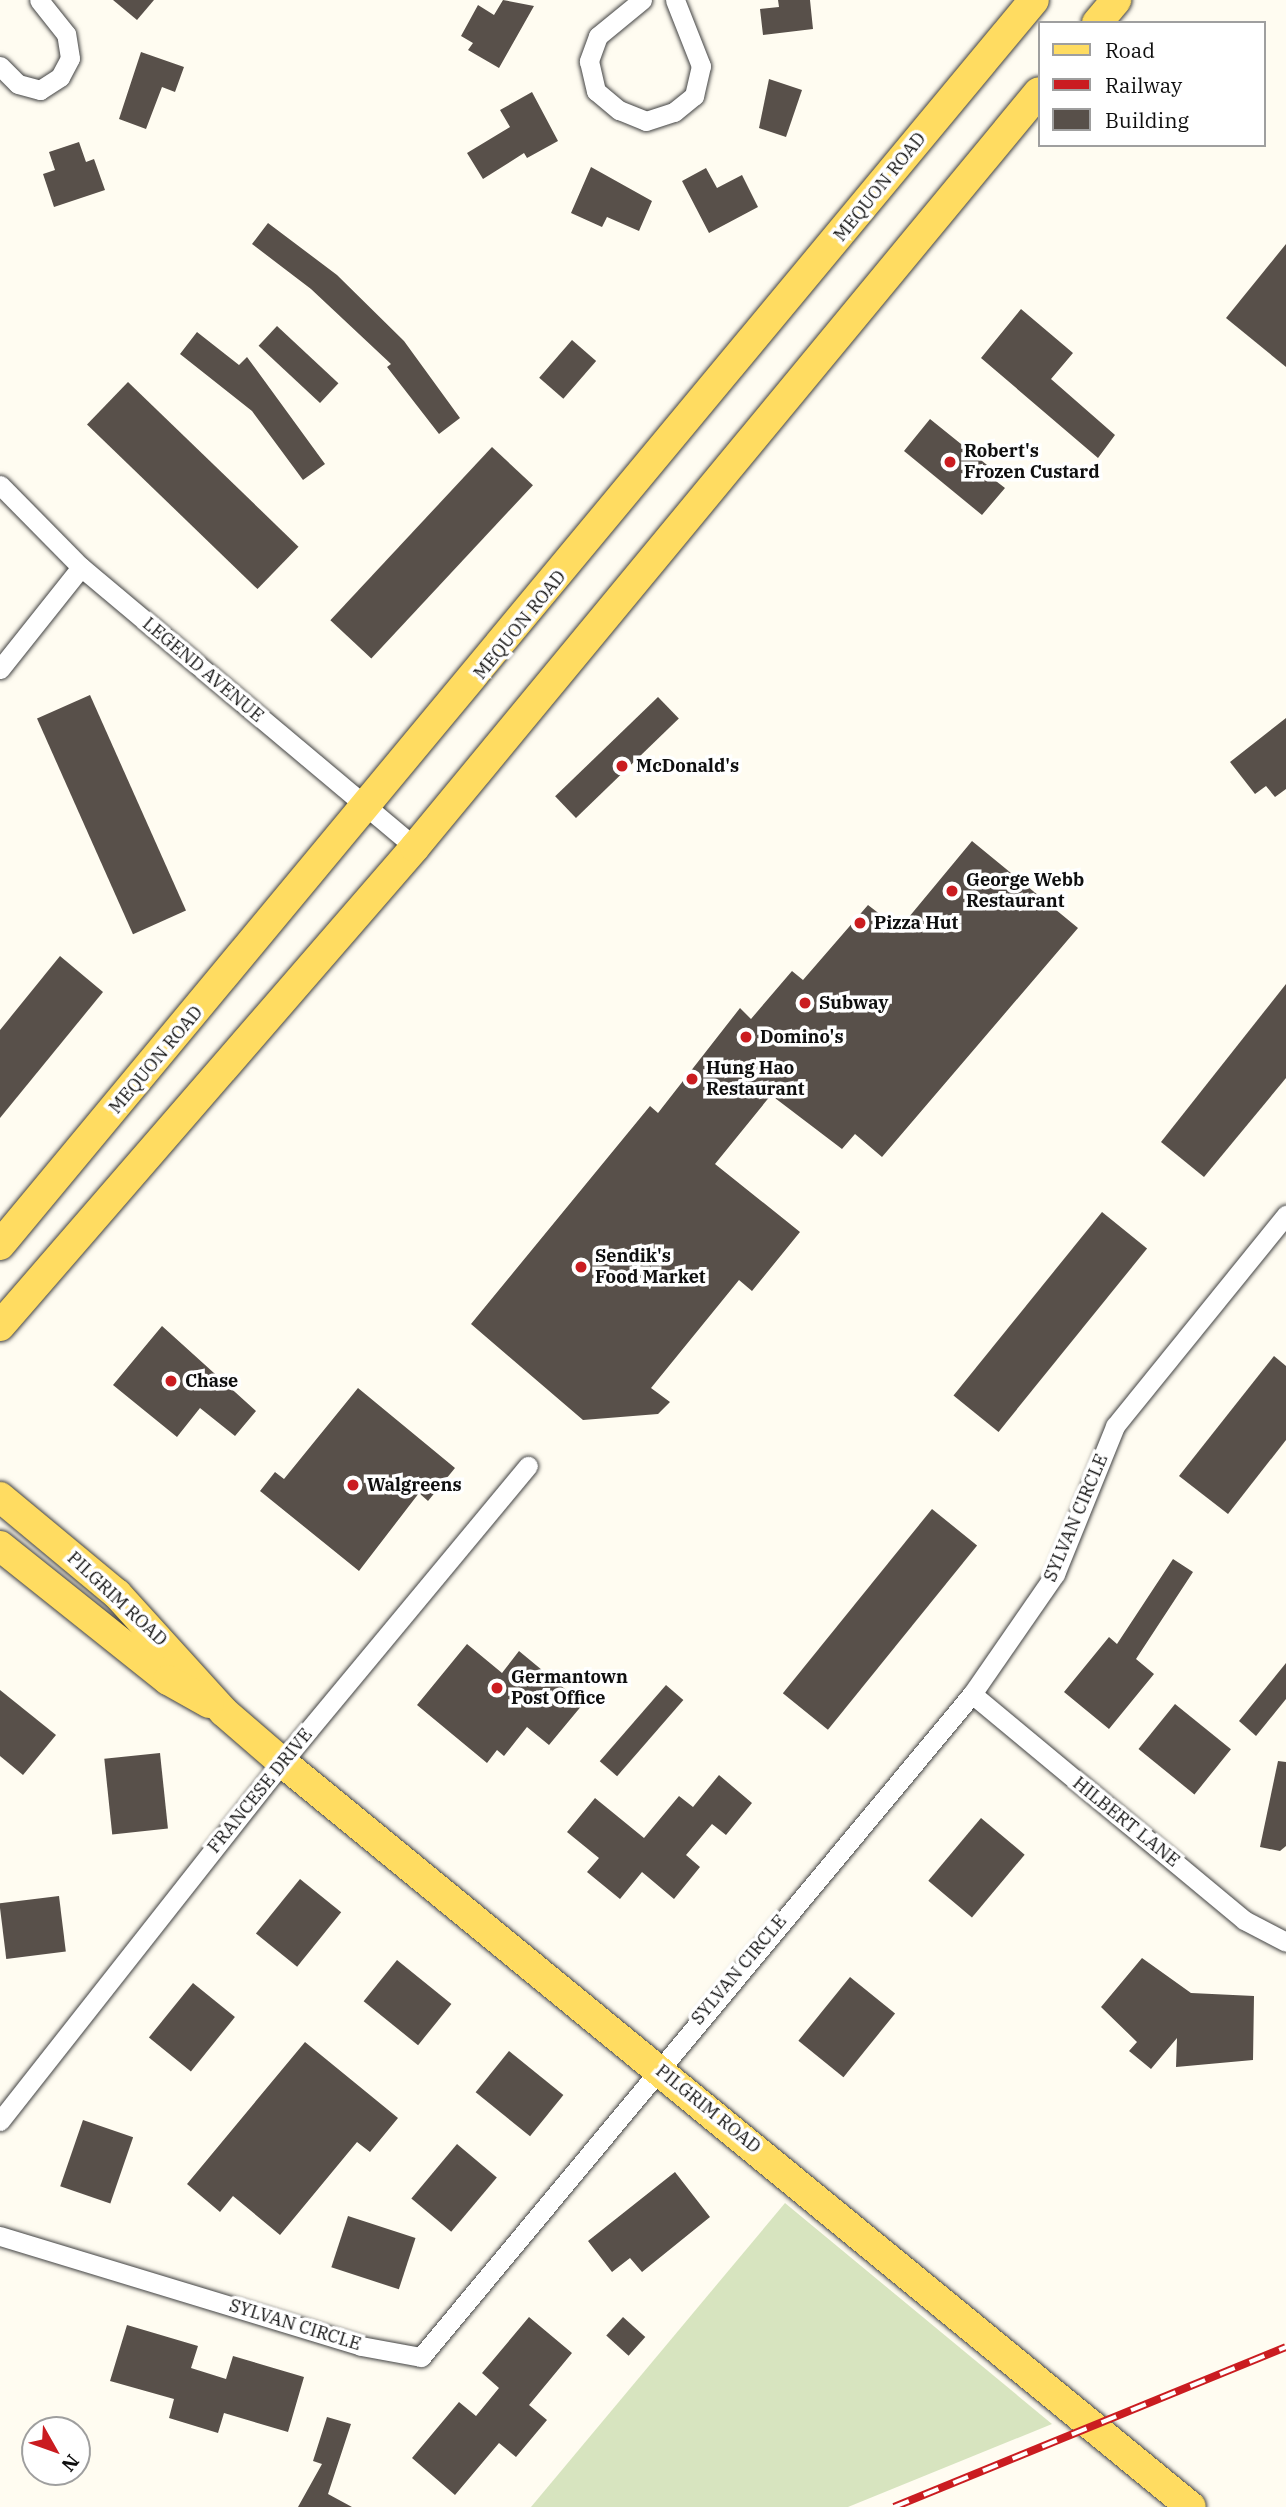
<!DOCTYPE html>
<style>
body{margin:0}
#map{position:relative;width:1286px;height:2507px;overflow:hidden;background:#fffcf1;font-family:"IBM Plex Serif",serif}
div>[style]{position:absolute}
.cemetery>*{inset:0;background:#d7e4bf}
.building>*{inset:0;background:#58504a;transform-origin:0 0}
.roads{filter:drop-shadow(0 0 2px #424242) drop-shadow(0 0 2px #424242)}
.street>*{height:19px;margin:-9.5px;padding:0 9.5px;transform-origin:9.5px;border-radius:9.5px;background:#fff}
.primary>*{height:30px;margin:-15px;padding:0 15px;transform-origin:15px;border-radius:15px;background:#ffdc61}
.rail>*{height:8px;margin-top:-4px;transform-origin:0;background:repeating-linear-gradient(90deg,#fff 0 16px,#ca1c20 0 32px);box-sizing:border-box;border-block:2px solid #ca1c20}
.dots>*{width:19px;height:19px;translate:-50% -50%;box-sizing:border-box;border:4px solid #fff;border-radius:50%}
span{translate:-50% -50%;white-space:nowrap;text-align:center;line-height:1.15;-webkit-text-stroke:7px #fff;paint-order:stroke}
.street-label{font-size:18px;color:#0f0f0f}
.poi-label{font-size:18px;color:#0f0f0f;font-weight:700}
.left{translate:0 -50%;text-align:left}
.legend{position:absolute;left:1038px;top:21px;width:228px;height:126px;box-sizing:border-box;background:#fff;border:2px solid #9f9f9f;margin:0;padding:9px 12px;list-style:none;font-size:21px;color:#0f0f0f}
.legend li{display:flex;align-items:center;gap:14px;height:35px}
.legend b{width:35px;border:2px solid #9f9f9f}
.north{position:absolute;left:21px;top:2416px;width:70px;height:70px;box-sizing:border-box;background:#fff;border:2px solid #9f9f9f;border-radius:50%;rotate:130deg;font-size:19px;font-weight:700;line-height:28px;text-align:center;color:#0f0f0f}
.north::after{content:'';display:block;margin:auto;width:24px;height:32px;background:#ca1c20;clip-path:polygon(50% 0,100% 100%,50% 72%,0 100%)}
</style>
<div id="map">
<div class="cemetery">
<i style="clip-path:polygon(785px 2203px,1052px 2424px,848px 2507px,531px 2507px)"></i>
</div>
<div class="building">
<i style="clip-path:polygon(113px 0,154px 0,137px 20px)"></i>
<i style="clip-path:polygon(503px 0,534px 6px,499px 68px,468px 50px,473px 43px,461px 36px,478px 5px,494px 15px)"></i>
<i style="clip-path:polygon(778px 0,810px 0,813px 29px,763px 35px,760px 9px,779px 7px)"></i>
<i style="clip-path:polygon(141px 52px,184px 67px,175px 92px,162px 87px,146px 129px,119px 119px)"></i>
<i style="clip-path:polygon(769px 79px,802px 90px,786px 137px,759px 128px)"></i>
<i style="clip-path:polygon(532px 92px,558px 141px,527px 158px,524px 153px,483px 179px,467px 153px,510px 127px,500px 110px)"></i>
<i style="clip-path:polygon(79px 142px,86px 162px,94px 159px,105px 190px,54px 207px,43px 174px,55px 170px,49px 152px)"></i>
<i style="clip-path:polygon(591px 167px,652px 201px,639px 231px,607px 217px,602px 227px,571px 213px)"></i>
<i style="clip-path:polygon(706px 168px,717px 188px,742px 175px,758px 207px,709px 233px,682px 181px)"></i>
<i style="clip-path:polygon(268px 223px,337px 275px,404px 341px,460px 418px,439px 434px,387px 367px,391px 364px,311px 289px,252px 244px)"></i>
<i style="clip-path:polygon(1286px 244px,1286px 367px,1226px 318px)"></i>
<i style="clip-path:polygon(1021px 309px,1073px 353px,1051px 379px,1115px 435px,1098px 458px,981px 358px)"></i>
<i style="left:277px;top:326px;width:84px;height:27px;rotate:43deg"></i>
<i style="clip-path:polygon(197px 332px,239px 365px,247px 357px,325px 464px,303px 480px,252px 411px,180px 354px)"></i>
<i style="left:572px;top:340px;width:32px;height:50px;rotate:41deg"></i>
<i style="left:128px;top:382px;width:237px;height:59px;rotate:44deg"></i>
<i style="clip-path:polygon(930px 419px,997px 473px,992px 478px,1005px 488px,982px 515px,904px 451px)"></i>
<i style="left:492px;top:447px;width:56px;height:237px;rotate:43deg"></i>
<i style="left:90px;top:695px;width:236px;height:58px;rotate:66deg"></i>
<i style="left:658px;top:697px;width:30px;height:143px;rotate:46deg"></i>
<i style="clip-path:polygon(1286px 718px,1286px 789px,1275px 797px,1266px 786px,1255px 794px,1230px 762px)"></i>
<i style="clip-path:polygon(972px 841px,1078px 928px,882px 1157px,855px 1134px,842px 1149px,771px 1095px,715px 1164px,800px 1232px,752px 1291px,739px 1280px,651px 1388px,670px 1402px,658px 1414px,583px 1420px,471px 1324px,650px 1106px,658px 1113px,740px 1008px,751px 1019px,792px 971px,803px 980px,868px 905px,899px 929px)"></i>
<i style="clip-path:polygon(60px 956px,103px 992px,0 1118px,0 1030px)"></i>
<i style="clip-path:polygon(1286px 984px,1286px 1078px,1204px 1177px,1161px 1142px)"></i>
<i style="left:1102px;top:1212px;width:58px;height:236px;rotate:39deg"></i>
<i style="clip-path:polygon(162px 1326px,256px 1411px,235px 1436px,200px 1408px,177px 1437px,113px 1385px)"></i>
<i style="clip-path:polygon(1274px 1356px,1286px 1366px,1286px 1440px,1228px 1514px,1179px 1476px)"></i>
<i style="clip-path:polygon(358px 1388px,455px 1468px,428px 1501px,419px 1493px,359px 1571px,260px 1491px,275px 1472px,284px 1479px)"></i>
<i style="left:932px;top:1509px;width:58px;height:237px;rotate:39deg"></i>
<i style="clip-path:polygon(1173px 1559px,1193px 1572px,1136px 1659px,1154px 1674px,1109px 1729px,1064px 1692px,1109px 1637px,1117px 1644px)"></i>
<i style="clip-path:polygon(467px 1644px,502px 1673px,519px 1651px,583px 1704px,549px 1745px,527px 1727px,504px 1756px,497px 1750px,487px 1763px,417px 1705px)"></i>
<i style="clip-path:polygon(1286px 1663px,1286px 1699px,1256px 1736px,1239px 1721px)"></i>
<i style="left:666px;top:1685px;width:23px;height:101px;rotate:41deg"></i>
<i style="clip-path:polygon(0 1690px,56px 1735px,23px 1775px,0 1756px)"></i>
<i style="left:1175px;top:1704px;width:72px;height:58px;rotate:39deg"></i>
<i style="left:160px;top:1753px;width:76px;height:56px;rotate:84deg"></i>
<i style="clip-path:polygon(1278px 1761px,1286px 1762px,1286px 1846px,1280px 1851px,1260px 1847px)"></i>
<i style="clip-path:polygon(719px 1775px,752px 1803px,726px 1835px,712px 1824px,686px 1855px,700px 1867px,674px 1899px,642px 1872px,620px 1899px,587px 1872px,599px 1858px,567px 1832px,595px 1798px,644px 1838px,679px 1796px,693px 1807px)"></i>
<i style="left:981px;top:1818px;width:57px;height:82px;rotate:40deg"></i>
<i style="left:300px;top:1879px;width:53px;height:70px;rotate:39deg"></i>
<i style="left:59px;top:1896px;width:56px;height:60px;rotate:83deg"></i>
<i style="clip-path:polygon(1142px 1958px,1191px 1993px,1254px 1996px,1253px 2060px,1176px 2067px,1177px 2038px,1151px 2069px,1129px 2051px,1137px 2042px,1101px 2007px)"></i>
<i style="left:397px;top:1960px;width:70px;height:53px;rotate:39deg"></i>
<i style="left:850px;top:1977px;width:58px;height:82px;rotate:39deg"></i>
<i style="left:193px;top:1983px;width:54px;height:70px;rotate:39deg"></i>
<i style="clip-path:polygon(305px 2042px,398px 2118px,370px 2152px,357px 2142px,280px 2235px,233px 2196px,220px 2212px,187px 2184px)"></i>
<i style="left:509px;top:2051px;width:70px;height:53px;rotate:39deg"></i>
<i style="left:83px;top:2120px;width:53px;height:70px;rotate:19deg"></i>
<i style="left:457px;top:2144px;width:52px;height:71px;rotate:40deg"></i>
<i style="clip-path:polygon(675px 2172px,710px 2217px,642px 2272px,630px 2258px,612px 2272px,588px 2241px)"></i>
<i style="left:348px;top:2216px;width:71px;height:54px;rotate:18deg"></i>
<i style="clip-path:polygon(529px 2317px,572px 2353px,529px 2405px,547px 2420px,516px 2457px,499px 2443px,455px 2495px,412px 2458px,459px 2402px,476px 2416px,499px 2388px,482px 2373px)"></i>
<i style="left:623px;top:2317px;width:30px;height:25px;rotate:42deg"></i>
<i style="clip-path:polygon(127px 2325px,198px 2346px,191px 2368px,226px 2379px,233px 2356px,304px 2377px,288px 2432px,224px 2413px,218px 2433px,169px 2418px,174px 2399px,110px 2381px)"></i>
<i style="clip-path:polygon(327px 2417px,351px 2424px,328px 2494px,352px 2507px,298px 2507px,322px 2464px,313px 2461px)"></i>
</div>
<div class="roads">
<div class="street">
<i style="left:642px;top:0;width:57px;rotate:140.7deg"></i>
<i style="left:598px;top:36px;width:27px;rotate:110deg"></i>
<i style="left:589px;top:61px;width:31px;rotate:77deg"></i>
<i style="left:596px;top:91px;width:30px;rotate:40deg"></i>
<i style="left:619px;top:110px;width:29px;rotate:22deg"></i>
<i style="left:646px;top:121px;width:29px;rotate:-18deg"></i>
<i style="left:674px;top:112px;width:26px;rotate:-39deg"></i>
<i style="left:694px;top:96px;width:31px;rotate:-77deg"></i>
<i style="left:701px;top:66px;width:71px;rotate:-111.5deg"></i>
<i style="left:0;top:66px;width:25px;rotate:45deg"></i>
<i style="left:18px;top:84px;width:23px;rotate:15deg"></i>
<i style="left:40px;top:90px;width:24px;rotate:-33deg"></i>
<i style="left:60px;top:77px;width:21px;rotate:-62deg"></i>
<i style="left:70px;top:58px;width:24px;rotate:-99deg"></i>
<i style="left:66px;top:34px;width:43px;rotate:-128.5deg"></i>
<i style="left:0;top:485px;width:115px;rotate:45.4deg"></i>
<i style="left:81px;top:567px;width:436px;rotate:40deg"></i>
<i style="left:0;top:669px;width:130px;rotate:-51.5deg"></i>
<i style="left:972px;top:1694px;width:354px;rotate:39.7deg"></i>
<i style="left:1244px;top:1920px;width:47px;rotate:27.6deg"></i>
<i style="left:0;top:2121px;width:457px;rotate:-51.8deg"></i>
<i style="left:282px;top:1762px;width:385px;rotate:-50.3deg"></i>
<i style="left:0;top:2236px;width:377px;rotate:16.9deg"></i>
<i style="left:361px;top:2346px;width:61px;rotate:10.4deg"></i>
<i style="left:421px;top:2357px;width:862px;rotate:-50.27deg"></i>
<i style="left:972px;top:1694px;width:146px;rotate:-55.3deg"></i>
<i style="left:1055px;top:1574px;width:160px;rotate:-67.9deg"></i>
<i style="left:1115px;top:1426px;width:272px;rotate:-51deg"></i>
</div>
<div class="primary">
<i style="left:1097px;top:23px;width:30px;rotate:-50deg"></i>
<i style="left:0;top:1245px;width:1618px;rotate:-50.29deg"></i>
<i style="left:0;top:1326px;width:634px;rotate:-49.09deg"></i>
<i style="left:415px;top:847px;width:979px;rotate:-50.43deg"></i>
<i style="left:0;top:1497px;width:152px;rotate:39.7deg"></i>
<i style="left:117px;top:1594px;width:159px;rotate:47.8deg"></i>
<i style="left:224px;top:1712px;width:77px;rotate:40.8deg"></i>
<i style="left:282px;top:1762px;width:1175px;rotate:39.34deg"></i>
<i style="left:0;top:1546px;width:215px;rotate:38.6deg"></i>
<i style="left:168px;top:1680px;width:47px;rotate:29.3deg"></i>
</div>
</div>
<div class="rail">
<i style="left:894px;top:2507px;width:423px;rotate:-22.2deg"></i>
</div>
<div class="dots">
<i style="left:950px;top:462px;background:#ca1c20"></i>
<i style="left:622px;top:766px;background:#ca1c20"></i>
<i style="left:952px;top:891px;background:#ca1c20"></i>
<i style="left:860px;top:923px;background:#ca1c20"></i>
<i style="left:805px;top:1003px;background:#ca1c20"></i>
<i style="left:746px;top:1037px;background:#ca1c20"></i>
<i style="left:692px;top:1079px;background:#ca1c20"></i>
<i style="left:581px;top:1267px;background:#ca1c20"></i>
<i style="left:171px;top:1381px;background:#ca1c20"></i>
<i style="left:353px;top:1485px;background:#ca1c20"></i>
<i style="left:497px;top:1688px;background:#ca1c20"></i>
</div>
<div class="street-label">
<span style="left:880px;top:187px;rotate:-51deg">MEQUON ROAD</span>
<span style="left:520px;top:625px;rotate:-51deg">MEQUON ROAD</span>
<span style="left:203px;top:670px;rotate:40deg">LEGEND AVENUE</span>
<span style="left:156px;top:1060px;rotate:-50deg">MEQUON ROAD</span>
<span style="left:1076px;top:1518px;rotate:-67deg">SYLVAN CIRCLE</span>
<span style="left:117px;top:1599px;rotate:43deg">PILGRIM ROAD</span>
<span style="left:260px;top:1791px;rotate:-51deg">FRANCESE DRIVE</span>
<span style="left:1126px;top:1822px;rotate:39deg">HILBERT LANE</span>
<span style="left:739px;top:1970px;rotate:-50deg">SYLVAN CIRCLE</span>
<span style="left:708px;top:2109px;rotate:39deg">PILGRIM ROAD</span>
<span style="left:295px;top:2325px;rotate:17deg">SYLVAN CIRCLE</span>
</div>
<div class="poi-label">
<span class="left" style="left:964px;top:462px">Robert's<br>Frozen Custard</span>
<span class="left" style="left:636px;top:766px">McDonald's</span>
<span class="left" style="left:966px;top:891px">George Webb<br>Restaurant</span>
<span class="left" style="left:874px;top:923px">Pizza Hut</span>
<span class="left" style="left:819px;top:1003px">Subway</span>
<span class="left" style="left:760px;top:1037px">Domino's</span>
<span class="left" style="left:706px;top:1079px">Hung Hao<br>Restaurant</span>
<span class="left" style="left:595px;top:1267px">Sendik's<br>Food Market</span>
<span class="left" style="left:185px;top:1381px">Chase</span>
<span class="left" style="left:367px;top:1485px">Walgreens</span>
<span class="left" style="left:511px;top:1688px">Germantown<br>Post Office</span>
</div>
<ul class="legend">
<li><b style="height:9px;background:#ffdc61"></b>Road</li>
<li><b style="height:9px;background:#ca1c20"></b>Railway</li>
<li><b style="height:19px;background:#58504a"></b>Building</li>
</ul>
<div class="north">N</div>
</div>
